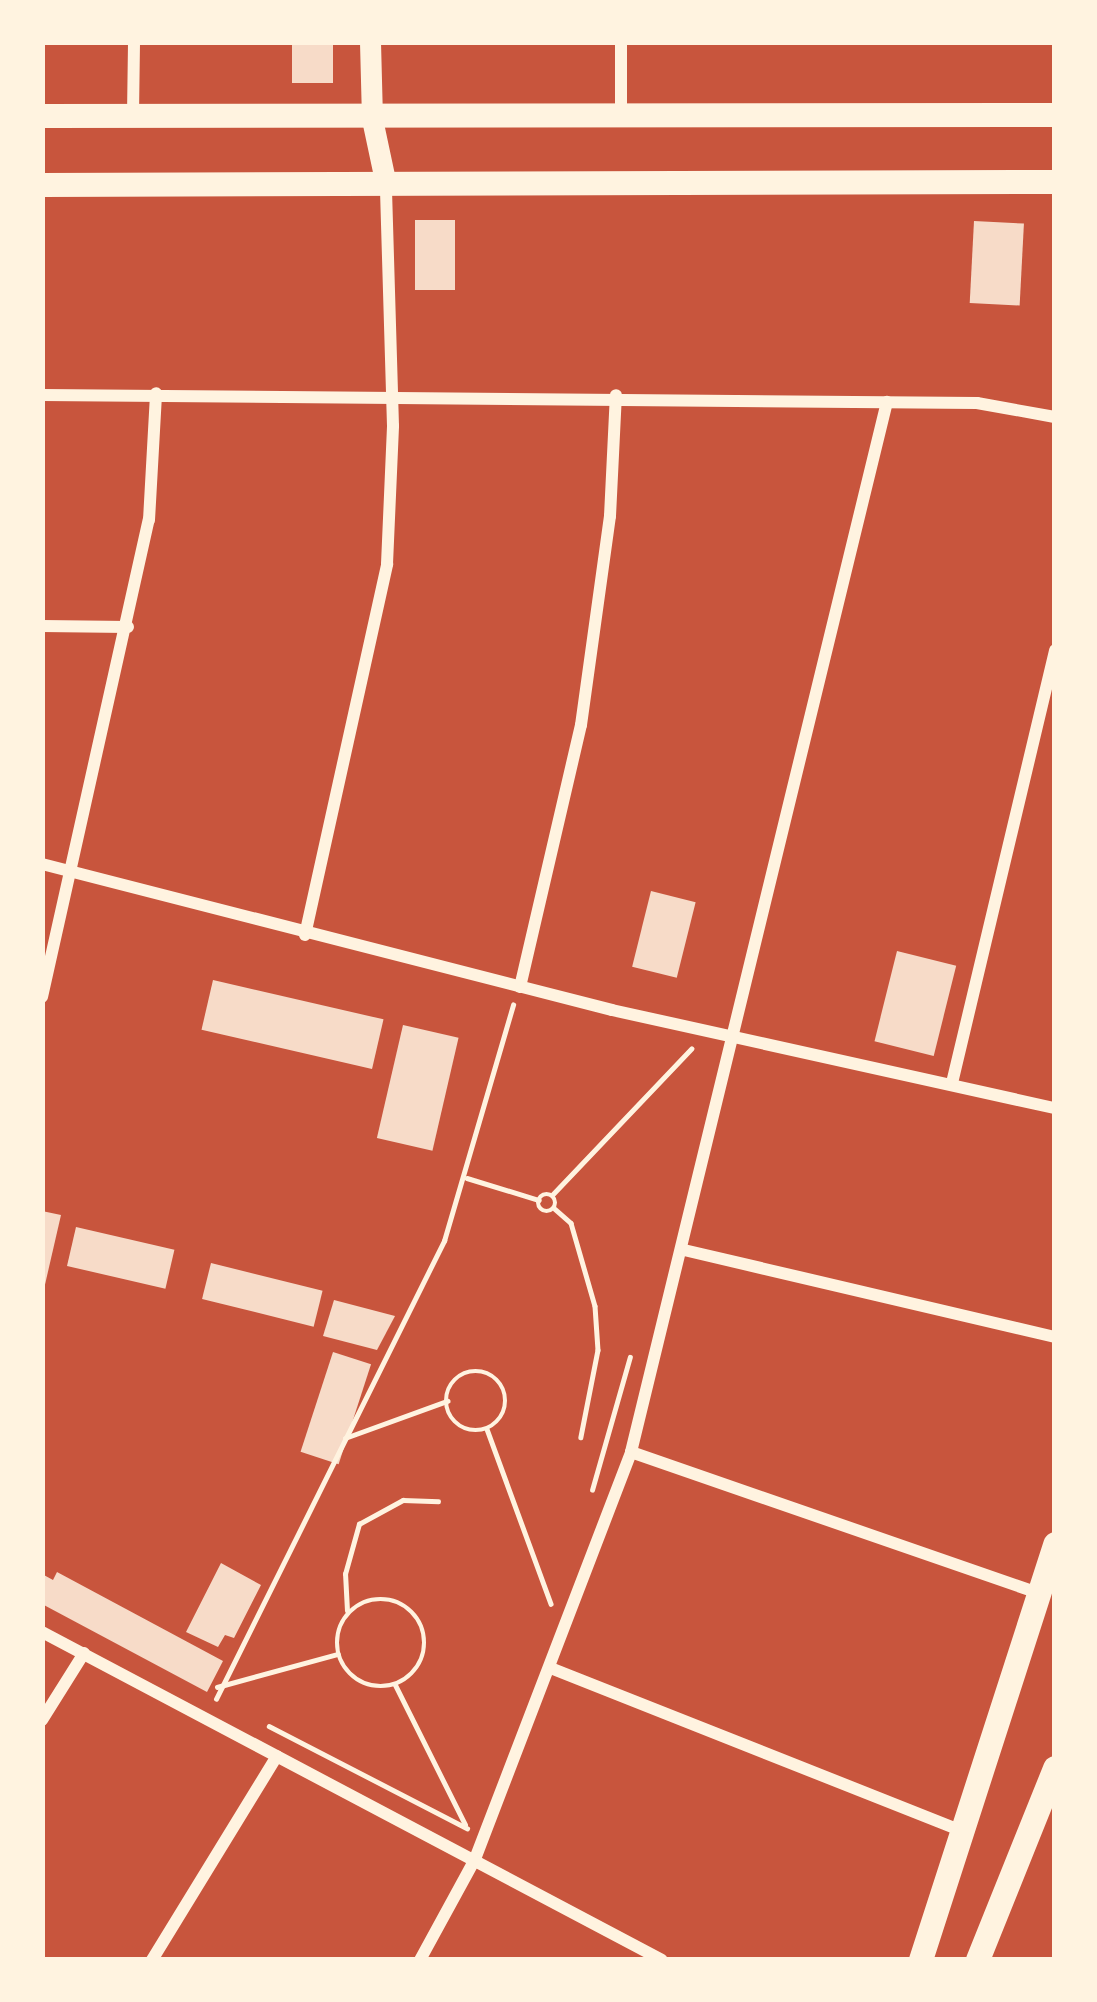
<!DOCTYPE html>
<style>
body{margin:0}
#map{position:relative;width:1097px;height:2002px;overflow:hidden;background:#c8553d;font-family:"Work Sans",sans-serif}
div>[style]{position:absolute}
.building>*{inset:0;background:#f7dbc8;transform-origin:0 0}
.path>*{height:4.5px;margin:-2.25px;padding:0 2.25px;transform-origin:2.25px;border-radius:2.25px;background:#fff3e0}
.path>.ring{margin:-2.25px;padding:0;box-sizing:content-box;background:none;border:4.5px solid #fff3e0;border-radius:50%}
.minor>*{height:12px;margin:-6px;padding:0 6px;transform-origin:6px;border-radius:6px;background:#fff3e0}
.tertiary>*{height:21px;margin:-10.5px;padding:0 10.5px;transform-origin:10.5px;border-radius:10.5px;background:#fff3e0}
.secondary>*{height:24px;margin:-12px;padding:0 12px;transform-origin:12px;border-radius:12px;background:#fff3e0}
span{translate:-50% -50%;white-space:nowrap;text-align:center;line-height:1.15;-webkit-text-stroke:9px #fff3e0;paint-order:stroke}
.frame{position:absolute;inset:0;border:45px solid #fff3e0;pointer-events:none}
</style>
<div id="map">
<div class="building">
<i style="left:292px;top:42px;width:41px;height:41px"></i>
<i style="left:415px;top:220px;width:40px;height:70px"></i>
<i style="left:974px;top:221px;width:50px;height:82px;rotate:3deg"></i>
<i style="left:651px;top:891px;width:46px;height:78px;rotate:14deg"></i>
<i style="left:897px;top:951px;width:61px;height:93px;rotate:14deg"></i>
<i style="left:213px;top:980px;width:175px;height:51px;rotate:13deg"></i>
<i style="left:403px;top:1025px;width:57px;height:116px;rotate:13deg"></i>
<i style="clip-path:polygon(42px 1211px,61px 1215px,44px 1289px,42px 1289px)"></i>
<i style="left:76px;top:1227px;width:101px;height:40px;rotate:13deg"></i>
<i style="left:211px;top:1263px;width:115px;height:37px;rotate:14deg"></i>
<i style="clip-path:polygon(334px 1300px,395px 1316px,377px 1350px,323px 1336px)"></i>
<i style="left:333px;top:1352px;width:40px;height:105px;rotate:18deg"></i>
<i style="clip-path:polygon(221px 1563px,261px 1585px,234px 1638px,225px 1635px,218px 1647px,186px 1632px)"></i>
<i style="clip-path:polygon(57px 1572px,223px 1661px,207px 1692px,42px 1604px,42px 1574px,53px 1580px)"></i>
</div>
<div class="path">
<i style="left:467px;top:1178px;width:75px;rotate:17deg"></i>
<i class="ring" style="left:538px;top:1194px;width:13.5px;height:13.5px"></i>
<i style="left:552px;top:1195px;width:202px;rotate:-46.4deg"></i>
<i style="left:555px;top:1209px;width:21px;rotate:41deg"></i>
<i style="left:571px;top:1223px;width:86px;rotate:73.9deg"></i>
<i style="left:595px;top:1306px;width:44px;rotate:86.1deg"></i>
<i style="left:598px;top:1350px;width:89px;rotate:101.1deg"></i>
<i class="ring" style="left:446px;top:1371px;width:55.5px;height:55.5px"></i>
<i style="left:487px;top:1429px;width:186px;rotate:69.9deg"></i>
<i style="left:345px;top:1438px;width:109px;rotate:-19.9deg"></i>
<i style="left:592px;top:1490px;width:138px;rotate:-74.1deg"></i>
<i class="ring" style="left:337px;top:1599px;width:83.5px;height:83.5px"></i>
<i style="left:347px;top:1611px;width:37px;rotate:-93deg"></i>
<i style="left:345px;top:1574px;width:52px;rotate:-74.4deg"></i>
<i style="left:359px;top:1524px;width:50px;rotate:-28.6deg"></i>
<i style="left:403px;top:1500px;width:35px;rotate:2deg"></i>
<i style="left:395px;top:1684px;width:157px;rotate:63.4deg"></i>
<i style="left:217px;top:1687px;width:125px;rotate:-15.3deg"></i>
<i style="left:216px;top:1699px;width:512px;rotate:-63.54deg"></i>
<i style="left:444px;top:1241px;width:246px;rotate:-73.7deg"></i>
<i style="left:269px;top:1726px;width:223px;rotate:27.3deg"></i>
</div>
<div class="minor">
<i style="left:621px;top:42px;width:76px;rotate:90deg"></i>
<i style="left:133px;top:115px;width:73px;rotate:-89.2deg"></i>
<i style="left:42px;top:395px;width:935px;rotate:0.49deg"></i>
<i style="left:977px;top:403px;width:79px;rotate:10.2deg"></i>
<i style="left:42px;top:626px;width:86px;rotate:0.7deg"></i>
<i style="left:42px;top:864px;width:588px;rotate:14.37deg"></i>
<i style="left:612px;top:1010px;width:454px;rotate:12.5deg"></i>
<i style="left:305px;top:935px;width:380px;rotate:-77.5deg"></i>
<i style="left:387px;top:564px;width:138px;rotate:-87.5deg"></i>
<i style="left:393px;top:426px;width:241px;rotate:-91.7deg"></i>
<i style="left:520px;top:987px;width:269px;rotate:-76.9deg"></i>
<i style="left:581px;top:725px;width:211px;rotate:-82.1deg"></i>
<i style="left:610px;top:516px;width:121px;rotate:-87.2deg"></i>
<i style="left:42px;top:997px;width:489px;rotate:-77.4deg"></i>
<i style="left:149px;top:520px;width:127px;rotate:-86.8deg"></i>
<i style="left:952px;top:1083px;width:445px;rotate:-76.6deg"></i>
<i style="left:684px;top:1250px;width:381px;rotate:13.2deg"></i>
<i style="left:631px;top:1452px;width:433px;rotate:19.1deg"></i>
<i style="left:42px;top:1632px;width:701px;rotate:27.88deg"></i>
<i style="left:553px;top:1669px;width:442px;rotate:21.6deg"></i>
<i style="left:42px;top:1720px;width:79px;rotate:-57.9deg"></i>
<i style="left:152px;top:1960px;width:239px;rotate:-58.5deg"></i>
<i style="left:420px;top:1960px;width:115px;rotate:-61.4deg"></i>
<i style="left:475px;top:1859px;width:436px;rotate:-69deg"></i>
<i style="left:631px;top:1452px;width:1081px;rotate:-76.3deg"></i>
</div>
<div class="tertiary">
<i style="left:370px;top:42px;width:77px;rotate:88.5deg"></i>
<i style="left:372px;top:119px;width:67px;rotate:78deg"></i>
</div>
<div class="secondary">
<i style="left:42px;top:116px;width:1013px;rotate:-0.06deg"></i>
<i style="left:42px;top:185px;width:1013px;rotate:-0.17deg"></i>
<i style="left:921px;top:1960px;width:437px;rotate:-72.1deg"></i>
<i style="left:978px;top:1960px;width:207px;rotate:-68.1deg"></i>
</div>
<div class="frame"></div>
</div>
